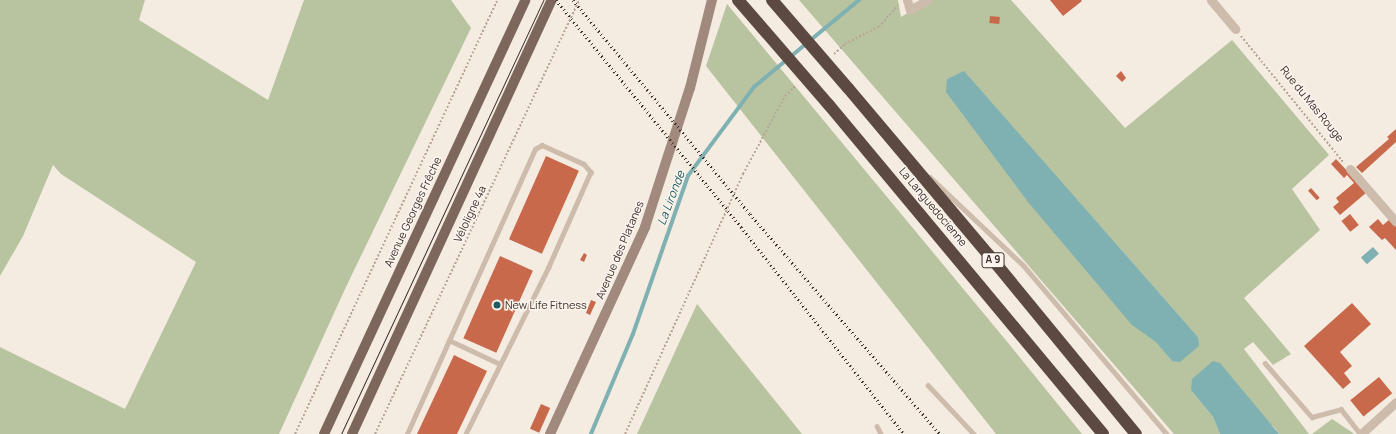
<!DOCTYPE html>
<meta charset="utf-8">
<style>
body{margin:0}
#map{position:relative;width:1396px;height:434px;overflow:hidden;background:#f4ebe1;font-family:Manrope,sans-serif}
div>[style]{position:absolute}
.green>*{inset:0;background:#b8c4a0}
.water>*{inset:0;background:#7fb0b2;transform-origin:0 0}
.stream>*{height:3.5px;margin:-1.75px;padding:0 1.75px;transform-origin:1.75px;border-radius:1.75px;background:#7fb0b2}
.building>*{inset:0;background:#c8694b;transform-origin:0 0}
.path>*{height:2px;margin-top:-1px;transform-origin:0;background:repeating-linear-gradient(90deg,#b9a596 0 2px,transparent 0 4px)}
.lane>*{height:4.5px;margin:-2.25px;padding:0 2.25px;transform-origin:2.25px;border-radius:2.25px;background:#cdbbac}
.street>*{height:9px;margin:-4.5px;padding:0 4.5px;transform-origin:4.5px;border-radius:4.5px;background:#cdbbac}
.secondary>*{height:10px;margin:-5px;padding:0 5px;transform-origin:5px;border-radius:5px;background:#a18a7d}
.primary>*{height:10px;margin:-5px;padding:0 5px;transform-origin:5px;border-radius:5px;background:#7d675c}
.highway>*{height:12px;margin:-6px;padding:0 6px;transform-origin:6px;border-radius:6px;background:#5c4a42}
.tram>*{height:1px;margin:-0.5px;padding:0 0.5px;transform-origin:0.5px;border-radius:0.5px;background:#3b302b}
.rail>*{height:3px;margin-top:-1.5px;transform-origin:0;background:repeating-linear-gradient(90deg,#3b302b 0 1px,transparent 0 4px)}
.highway-bridge>*{height:12px;margin:-6px;padding:0 6px;transform-origin:6px;border-radius:6px;background:#5c4a42}
.dots>*{width:11px;height:11px;translate:-50% -50%;box-sizing:border-box;border:2px solid #fbf5ee;border-radius:50%}
span{translate:-50% -50%;white-space:nowrap;text-align:center;line-height:1.15;-webkit-text-stroke:3px #fbf5ee;paint-order:stroke}
.shield-label span{padding:1px 3px;background:#fbf5ee;border:1px solid;border-radius:3px;-webkit-text-stroke-width:0}
.shield-label{font-size:10px;color:#3b302b;font-weight:700}
.street-label{font-size:11px;color:#3b302b}
.poi-label{font-size:11px;color:#3b302b}
.left{translate:0 -50%;text-align:left}
.water-label{font-size:12px;color:#1f5a5e;font-style:italic}
</style>
<div id="map">
<div class="green">
<i style="clip-path:polygon(0 0,145px 0,139px 20px,268px 100px,304px 0,451px 0,471px 28px,345px 289px,279px 434px,0 434px,0 347px,125px 409px,196px 262px,61px 174px,53px 165px,23px 236px,0 276px)"></i>
<i style="clip-path:polygon(evenodd,799px 0,898px 0,901px 17px,929px 0,1011px 0,1125px 128px,1232px 40px,1329px 155px,1292px 189px,1320px 230px,1244px 298px,1291px 354px,1273px 365px,1253px 342px,1244px 349px,1309px 434px,1279px 434px,1273px 426px,1191px 390px,1213px 417px,1220px 434px,1174px 434px,799px 0,964px 72px,1198px 337px,1172px 361px,947px 79px,964px 72px)"></i>
<i style="clip-path:polygon(727px 4px,1009px 344px,1082px 434px,996px 434px,706px 66px)"></i>
<i style="clip-path:polygon(697px 304px,802px 434px,637px 434px)"></i>
<i style="clip-path:polygon(1332px 419px,1353px 433px,1354px 434px,1312px 434px)"></i>
</div>
<div class="water">
<i style="clip-path:polygon(964px 71px,1198px 337px,1199px 346px,1180px 362px,1172px 361px,1156px 342px,1132px 325px,1028px 202px,946px 92px,947px 79px)"></i>
<i style="left:1373px;top:247px;width:9px;height:16px;rotate:49deg"></i>
<i style="clip-path:polygon(1213px 361px,1220px 363px,1279px 434px,1220px 434px,1213px 417px,1191px 390px,1192px 379px)"></i>
</div>
<div class="stream">
<i style="left:591px;top:434px;width:108px;rotate:-67.2deg"></i>
<i style="left:633px;top:334px;width:167px;rotate:-70.8deg"></i>
<i style="left:688px;top:176px;width:111px;rotate:-53.4deg"></i>
<i style="left:754px;top:87px;width:136px;rotate:-39.6deg"></i>
</div>
<div class="building">
<i style="clip-path:polygon(1050px 0,1081px 0,1082px 1px,1063px 16px)"></i>
<i style="left:990px;top:16px;width:10px;height:7px;rotate:6deg"></i>
<i style="clip-path:polygon(1121px 71px,1126px 78px,1122px 82px,1116px 76px)"></i>
<i style="clip-path:polygon(1396px 129px,1396px 142px,1362px 173px,1356px 167px,1389px 139px,1387px 137px)"></i>
<i style="left:546px;top:156px;width:36px;height:91px;rotate:24deg"></i>
<i style="clip-path:polygon(1336px 159px,1367px 192px,1340px 215px,1333px 207px,1339px 202px,1336px 198px,1354px 183px,1347px 175px,1344px 178px,1331px 164px)"></i>
<i style="left:1311px;top:188px;width:13px;height:4px;rotate:48deg"></i>
<i style="left:1350px;top:214px;width:14px;height:11px;rotate:51deg"></i>
<i style="clip-path:polygon(1378px 219px,1383px 225px,1390px 219px,1396px 226px,1396px 250px,1385px 238px,1382px 240px,1369px 227px)"></i>
<i style="clip-path:polygon(584px 253px,587px 255px,584px 262px,580px 260px)"></i>
<i style="left:500px;top:256px;width:36px;height:90px;rotate:24deg"></i>
<i style="clip-path:polygon(591px 300px,596px 302px,590px 315px,586px 313px)"></i>
<i style="clip-path:polygon(1352px 303px,1371px 324px,1340px 352px,1352px 366px,1344px 373px,1351px 382px,1343px 389px,1304px 346px)"></i>
<i style="clip-path:polygon(454px 355px,487px 371px,457px 434px,417px 434px)"></i>
<i style="left:1379px;top:377px;width:21px;height:37px;rotate:51deg"></i>
<i style="left:541px;top:404px;width:10px;height:27px;rotate:24deg"></i>
</div>
<div class="path">
<i style="left:1241px;top:36px;width:164px;rotate:51deg"></i>
<i style="left:834px;top:54px;width:15px;rotate:-42deg"></i>
<i style="left:845px;top:44px;width:38px;rotate:-27deg"></i>
<i style="left:879px;top:27px;width:29px;rotate:-49deg"></i>
<i style="left:295px;top:434px;width:479px;rotate:-65deg"></i>
<i style="left:375px;top:434px;width:480px;rotate:-64.8deg"></i>
<i style="left:625px;top:434px;width:286px;rotate:-65.6deg"></i>
<i style="left:743px;top:174px;width:89px;rotate:-61.7deg"></i>
<i style="left:785px;top:96px;width:16px;rotate:-43deg"></i>
</div>
<div class="lane">
<i style="left:930px;top:177px;width:129px;rotate:43.4deg"></i>
<i style="left:1024px;top:266px;width:221px;rotate:49.6deg"></i>
<i style="left:449px;top:340px;width:56px;rotate:25.2deg"></i>
<i style="left:1265px;top:363px;width:72px;rotate:49deg"></i>
<i style="left:1312px;top:417px;width:30px;rotate:-15deg"></i>
<i style="left:1341px;top:409px;width:31px;rotate:52deg"></i>
<i style="left:928px;top:385px;width:67px;rotate:46.8deg"></i>
<i style="left:877px;top:426px;width:9px;rotate:63deg"></i>
<i style="left:407px;top:434px;width:312px;rotate:-65.8deg"></i>
<i style="left:535px;top:149px;width:8px;rotate:-30deg"></i>
<i style="left:542px;top:145px;width:46px;rotate:24.3deg"></i>
<i style="left:584px;top:164px;width:11px;rotate:49deg"></i>
<i style="left:591px;top:172px;width:104px;rotate:113.9deg"></i>
<i style="left:549px;top:267px;width:186px;rotate:116.4deg"></i>
</div>
<div class="street">
<i style="left:907px;top:0;width:10px;rotate:73deg"></i>
<i style="left:910px;top:10px;width:20px;rotate:-30deg"></i>
<i style="left:1211px;top:0;width:38px;rotate:50deg"></i>
<i style="left:1350px;top:169px;width:70px;rotate:49deg"></i>
<i style="left:1361px;top:434px;width:47px;rotate:-42.4deg"></i>
</div>
<div class="secondary">
<i style="left:550px;top:434px;width:228px;rotate:-65.3deg"></i>
<i style="left:645px;top:227px;width:146px;rotate:-72.1deg"></i>
<i style="left:690px;top:88px;width:91px;rotate:-76deg"></i>
</div>
<div class="primary">
<i style="left:324px;top:434px;width:478px;rotate:-65.1deg"></i>
<i style="left:352px;top:434px;width:478px;rotate:-65.3deg"></i>
</div>
<div class="highway">
<i style="left:848px;top:88px;width:217px;rotate:49.9deg"></i>
<i style="left:988px;top:254px;width:233px;rotate:50.6deg"></i>
<i style="left:829px;top:105px;width:428px;rotate:50.2deg"></i>
</div>
<div class="tram">
<i style="left:341px;top:434px;width:479px;rotate:-65deg"></i>
</div>
<div class="rail">
<i style="left:556px;top:0;width:293px;rotate:50.8deg"></i>
<i style="left:741px;top:227px;width:263px;rotate:51.8deg"></i>
<i style="left:573px;top:0;width:278px;rotate:50.4deg"></i>
<i style="left:750px;top:214px;width:291px;rotate:49.2deg"></i>
</div>
<div class="highway-bridge">
<i style="left:738px;top:0;width:139px;rotate:49.1deg"></i>
<i style="left:772px;top:0;width:116px;rotate:49.2deg"></i>
</div>
<div class="dots">
<i style="left:497px;top:305px;background:#1f5a5e"></i>
</div>
<div class="shield-label">
<span style="left:993px;top:260px">A 9</span>
</div>
<div class="street-label">
<span style="left:1312px;top:104px;rotate:51deg">Rue du Mas Rouge</span>
<span style="left:933px;top:207px;rotate:50deg">La Languedocienne</span>
<span style="left:413px;top:212px;rotate:-65deg">Avenue Georges Frêche</span>
<span style="left:470px;top:214px;rotate:-65deg">Véloligne 4a</span>
<span style="left:620px;top:250px;rotate:-67deg">Avenue des Platanes</span>
</div>
<div class="poi-label">
<span class="left" style="left:505px;top:305px">New Life Fitness</span>
</div>
<div class="water-label">
<span style="left:671px;top:198px;rotate:-69deg">La Lironde</span>
</div>
</div>
